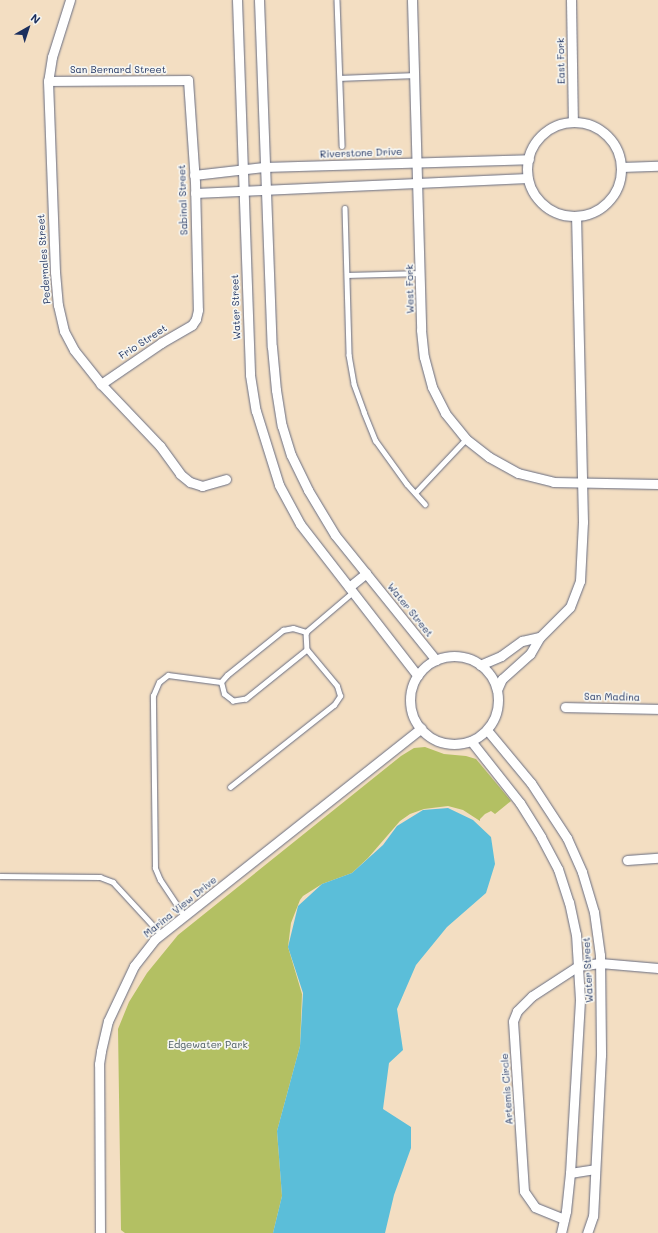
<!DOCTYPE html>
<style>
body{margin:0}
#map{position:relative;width:658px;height:1233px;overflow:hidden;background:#f3dec2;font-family:Mali,sans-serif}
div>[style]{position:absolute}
.green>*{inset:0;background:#b3c063}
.water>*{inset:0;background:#5bbed9}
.roads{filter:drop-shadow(0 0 1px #676c81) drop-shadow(0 0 1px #676c81)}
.lane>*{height:4.5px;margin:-2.25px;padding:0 2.25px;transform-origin:2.25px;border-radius:2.25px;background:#fff}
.street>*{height:9px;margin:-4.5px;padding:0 4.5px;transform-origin:4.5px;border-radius:4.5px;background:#fff}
.street>.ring{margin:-4.5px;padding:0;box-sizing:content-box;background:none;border:9px solid #fff;border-radius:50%}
span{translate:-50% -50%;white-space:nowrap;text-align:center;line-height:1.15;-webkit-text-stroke:3.5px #f6f6f2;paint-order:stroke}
.street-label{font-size:10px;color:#1b2f5e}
.park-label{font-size:10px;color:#495a60}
.north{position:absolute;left:8px;top:8px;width:40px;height:40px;-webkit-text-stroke:3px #f6f6f2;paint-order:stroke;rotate:39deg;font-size:11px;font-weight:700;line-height:16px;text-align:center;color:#1b2f5e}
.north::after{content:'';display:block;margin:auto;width:14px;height:18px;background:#1b2f5e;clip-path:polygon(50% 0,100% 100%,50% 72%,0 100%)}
</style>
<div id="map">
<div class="green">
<i style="clip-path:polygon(425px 747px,444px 754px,466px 756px,476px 759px,511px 801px,495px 814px,491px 811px,485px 814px,480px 819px,480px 821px,463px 810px,448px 806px,424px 809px,410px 814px,400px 821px,368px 858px,352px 873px,322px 884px,303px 896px,300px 900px,291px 923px,288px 947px,302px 994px,300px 1046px,277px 1131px,282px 1196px,273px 1233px,125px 1233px,121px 1230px,118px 1029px,129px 1002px,147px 973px,178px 935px,401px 756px,414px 748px)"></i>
</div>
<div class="water">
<i style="clip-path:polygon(448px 808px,473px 820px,491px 837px,495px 864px,486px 893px,447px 927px,416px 965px,397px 1009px,403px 1050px,389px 1063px,383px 1109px,411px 1127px,411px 1148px,394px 1195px,385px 1233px,273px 1233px,282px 1196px,277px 1131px,300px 1046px,303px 993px,288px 947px,298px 906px,322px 884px,352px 873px,383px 845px,397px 826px,423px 810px)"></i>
</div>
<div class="roads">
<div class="lane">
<i style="left:337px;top:0;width:146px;rotate:88deg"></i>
<i style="left:340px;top:78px;width:74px;rotate:-2.3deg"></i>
<i style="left:345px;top:208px;width:147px;rotate:88.4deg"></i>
<i style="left:349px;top:355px;width:29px;rotate:80deg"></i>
<i style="left:354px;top:384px;width:30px;rotate:70deg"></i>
<i style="left:364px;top:412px;width:31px;rotate:68deg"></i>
<i style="left:376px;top:441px;width:53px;rotate:54.2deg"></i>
<i style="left:407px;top:484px;width:27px;rotate:48deg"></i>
<i style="left:348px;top:275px;width:72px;rotate:-1.6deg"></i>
<i style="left:415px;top:493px;width:74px;rotate:-46.6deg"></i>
<i style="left:293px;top:628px;width:14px;rotate:17deg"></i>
<i style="left:306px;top:632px;width:18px;rotate:87deg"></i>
<i style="left:307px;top:650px;width:78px;rotate:141.2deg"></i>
<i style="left:246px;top:699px;width:13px;rotate:171deg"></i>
<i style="left:233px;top:701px;width:11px;rotate:-142deg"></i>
<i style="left:224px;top:694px;width:12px;rotate:-104deg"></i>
<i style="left:221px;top:682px;width:9px;rotate:-49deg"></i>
<i style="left:227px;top:675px;width:72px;rotate:-38.8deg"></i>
<i style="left:283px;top:630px;width:10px;rotate:-11deg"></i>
<i style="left:306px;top:632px;width:62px;rotate:-40.4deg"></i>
<i style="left:230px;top:787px;width:132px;rotate:-38.3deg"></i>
<i style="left:334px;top:705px;width:11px;rotate:-56deg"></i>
<i style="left:340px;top:696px;width:10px;rotate:-107deg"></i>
<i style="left:337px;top:686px;width:47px;rotate:-129.8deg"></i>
<i style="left:0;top:876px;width:100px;rotate:0.6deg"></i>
<i style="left:100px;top:877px;width:14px;rotate:21deg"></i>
<i style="left:113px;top:882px;width:71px;rotate:47.3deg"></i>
<i style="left:184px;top:916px;width:43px;rotate:-123.7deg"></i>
<i style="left:160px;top:880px;width:13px;rotate:-113deg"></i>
<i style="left:155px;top:868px;width:172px;rotate:-90.7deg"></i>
<i style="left:153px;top:696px;width:15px;rotate:-67deg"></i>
<i style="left:159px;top:682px;width:11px;rotate:-38deg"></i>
<i style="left:168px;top:675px;width:53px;rotate:7.5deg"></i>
</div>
<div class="street">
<i style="left:70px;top:0;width:60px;rotate:107.5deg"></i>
<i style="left:52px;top:57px;width:24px;rotate:99deg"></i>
<i style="left:48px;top:81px;width:191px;rotate:87.9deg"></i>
<i style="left:55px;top:272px;width:33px;rotate:85deg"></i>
<i style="left:58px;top:305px;width:27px;rotate:77deg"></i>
<i style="left:64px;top:331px;width:21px;rotate:62deg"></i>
<i style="left:74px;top:350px;width:43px;rotate:51.5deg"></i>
<i style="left:101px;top:384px;width:86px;rotate:46.4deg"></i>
<i style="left:160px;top:446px;width:34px;rotate:54deg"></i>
<i style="left:180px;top:474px;width:13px;rotate:39deg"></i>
<i style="left:190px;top:482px;width:13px;rotate:18deg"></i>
<i style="left:202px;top:486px;width:25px;rotate:-16deg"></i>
<i style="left:237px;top:0;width:375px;rotate:88deg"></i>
<i style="left:250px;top:375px;width:36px;rotate:81deg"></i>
<i style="left:256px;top:411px;width:77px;rotate:72.7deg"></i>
<i style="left:279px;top:485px;width:44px;rotate:61.7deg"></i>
<i style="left:300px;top:524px;width:192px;rotate:52.2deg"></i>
<i style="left:259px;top:0;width:347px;rotate:87.9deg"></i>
<i style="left:272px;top:347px;width:43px;rotate:84.7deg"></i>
<i style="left:276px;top:390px;width:36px;rotate:81deg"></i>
<i style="left:282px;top:426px;width:30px;rotate:73deg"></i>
<i style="left:291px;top:455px;width:39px;rotate:64deg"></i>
<i style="left:308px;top:490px;width:52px;rotate:59deg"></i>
<i style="left:335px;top:535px;width:161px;rotate:51.1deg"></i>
<i style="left:412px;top:0;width:330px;rotate:88.4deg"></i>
<i style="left:421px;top:330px;width:27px;rotate:84deg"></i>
<i style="left:424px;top:357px;width:31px;rotate:75deg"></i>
<i style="left:432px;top:387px;width:29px;rotate:63deg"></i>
<i style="left:445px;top:413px;width:33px;rotate:51deg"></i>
<i style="left:466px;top:439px;width:29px;rotate:38deg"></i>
<i style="left:489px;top:457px;width:33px;rotate:29deg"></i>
<i style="left:518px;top:473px;width:36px;rotate:14deg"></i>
<i style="left:553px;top:482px;width:105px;rotate:1.1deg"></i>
<i style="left:571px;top:0;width:122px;rotate:89.1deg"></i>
<i style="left:48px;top:81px;width:140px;rotate:-0.4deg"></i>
<i style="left:188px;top:80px;width:102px;rotate:86.1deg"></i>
<i style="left:195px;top:182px;width:128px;rotate:88.7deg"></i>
<i style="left:198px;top:310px;width:9px;rotate:103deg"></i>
<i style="left:196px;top:319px;width:7px;rotate:124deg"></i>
<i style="left:192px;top:325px;width:36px;rotate:150deg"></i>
<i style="left:161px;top:343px;width:73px;rotate:145.7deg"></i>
<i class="ring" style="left:527px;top:122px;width:85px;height:85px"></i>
<i style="left:621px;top:167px;width:37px;rotate:-2deg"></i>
<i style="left:194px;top:175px;width:70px;rotate:-6.5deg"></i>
<i style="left:264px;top:167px;width:265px;rotate:-1.7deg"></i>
<i style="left:195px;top:193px;width:333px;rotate:-2.6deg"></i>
<i style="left:349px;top:587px;width:22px;rotate:-39deg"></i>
<i class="ring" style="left:410px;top:656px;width:79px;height:79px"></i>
<i style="left:480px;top:665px;width:23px;rotate:-23deg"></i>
<i style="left:501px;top:656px;width:26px;rotate:-36deg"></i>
<i style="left:522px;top:641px;width:18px;rotate:-13deg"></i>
<i style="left:497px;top:690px;width:12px;rotate:-66deg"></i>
<i style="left:502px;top:679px;width:38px;rotate:-42deg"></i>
<i style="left:530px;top:654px;width:20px;rotate:-60deg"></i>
<i style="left:540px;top:637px;width:42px;rotate:-45deg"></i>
<i style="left:570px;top:607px;width:28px;rotate:-69deg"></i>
<i style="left:580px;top:581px;width:59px;rotate:-87.1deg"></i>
<i style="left:583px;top:522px;width:306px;rotate:-91.3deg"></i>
<i style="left:565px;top:707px;width:93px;rotate:1.2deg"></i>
<i style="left:487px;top:730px;width:69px;rotate:50.3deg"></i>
<i style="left:531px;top:783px;width:66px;rotate:56.8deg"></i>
<i style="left:567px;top:838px;width:37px;rotate:66deg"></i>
<i style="left:582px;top:872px;width:42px;rotate:73.3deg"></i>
<i style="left:594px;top:912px;width:43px;rotate:82.1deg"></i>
<i style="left:600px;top:955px;width:100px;rotate:89.4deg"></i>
<i style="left:601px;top:1055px;width:161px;rotate:92.8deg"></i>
<i style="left:593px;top:1216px;width:18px;rotate:109deg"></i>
<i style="left:471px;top:741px;width:79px;rotate:51.7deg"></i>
<i style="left:520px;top:803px;width:40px;rotate:58deg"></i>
<i style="left:541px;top:837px;width:36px;rotate:62deg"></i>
<i style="left:558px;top:869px;width:35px;rotate:72deg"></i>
<i style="left:569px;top:902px;width:33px;rotate:78deg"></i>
<i style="left:576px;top:934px;width:66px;rotate:86.5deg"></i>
<i style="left:580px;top:1000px;width:173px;rotate:93.3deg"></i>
<i style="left:570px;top:1173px;width:25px;rotate:-9deg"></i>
<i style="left:627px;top:860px;width:31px;rotate:-4deg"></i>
<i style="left:564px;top:1219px;width:31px;rotate:-158deg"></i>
<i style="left:535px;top:1207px;width:19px;rotate:-125deg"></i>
<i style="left:524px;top:1191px;width:170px;rotate:-93.7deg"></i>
<i style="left:513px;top:1021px;width:11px;rotate:-68deg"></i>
<i style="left:517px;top:1011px;width:21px;rotate:-45deg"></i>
<i style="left:532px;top:996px;width:55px;rotate:-33.1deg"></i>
<i style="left:578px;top:966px;width:22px;rotate:-8deg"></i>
<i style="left:600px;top:963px;width:58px;rotate:4.9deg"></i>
<i style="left:100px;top:1233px;width:169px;rotate:-90.3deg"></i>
<i style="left:99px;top:1064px;width:13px;rotate:-81deg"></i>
<i style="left:101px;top:1051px;width:31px;rotate:-77deg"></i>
<i style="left:108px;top:1021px;width:61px;rotate:-64.7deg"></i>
<i style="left:134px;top:966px;width:33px;rotate:-52deg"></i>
<i style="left:154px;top:940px;width:341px;rotate:-38.4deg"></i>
<i style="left:561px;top:1233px;width:23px;rotate:-77deg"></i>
<i style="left:566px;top:1211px;width:38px;rotate:-84deg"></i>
</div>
</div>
<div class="street-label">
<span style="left:561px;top:61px;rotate:-91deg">East Fork</span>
<span style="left:118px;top:70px">San Bernard Street</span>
<span style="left:361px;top:153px;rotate:-2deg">Riverstone Drive</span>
<span style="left:183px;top:200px;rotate:-92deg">Sabinal Street</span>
<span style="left:44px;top:259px;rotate:-94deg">Pedernales Street</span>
<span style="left:410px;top:289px;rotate:-91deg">West Fork</span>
<span style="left:236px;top:307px;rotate:-92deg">Water Street</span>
<span style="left:143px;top:342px;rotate:-33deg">Frio Street</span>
<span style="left:410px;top:610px;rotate:51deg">Water Street</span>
<span style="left:612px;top:697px;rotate:1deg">San Madina</span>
<span style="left:180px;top:907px;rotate:-39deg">Marina View Drive</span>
<span style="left:588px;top:970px;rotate:-93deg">Water Street</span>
<span style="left:507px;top:1089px;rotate:-94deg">Artemis Circle</span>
</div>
<div class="park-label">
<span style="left:208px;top:1045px">Edgewater Park</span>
</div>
<div class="north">N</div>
</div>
